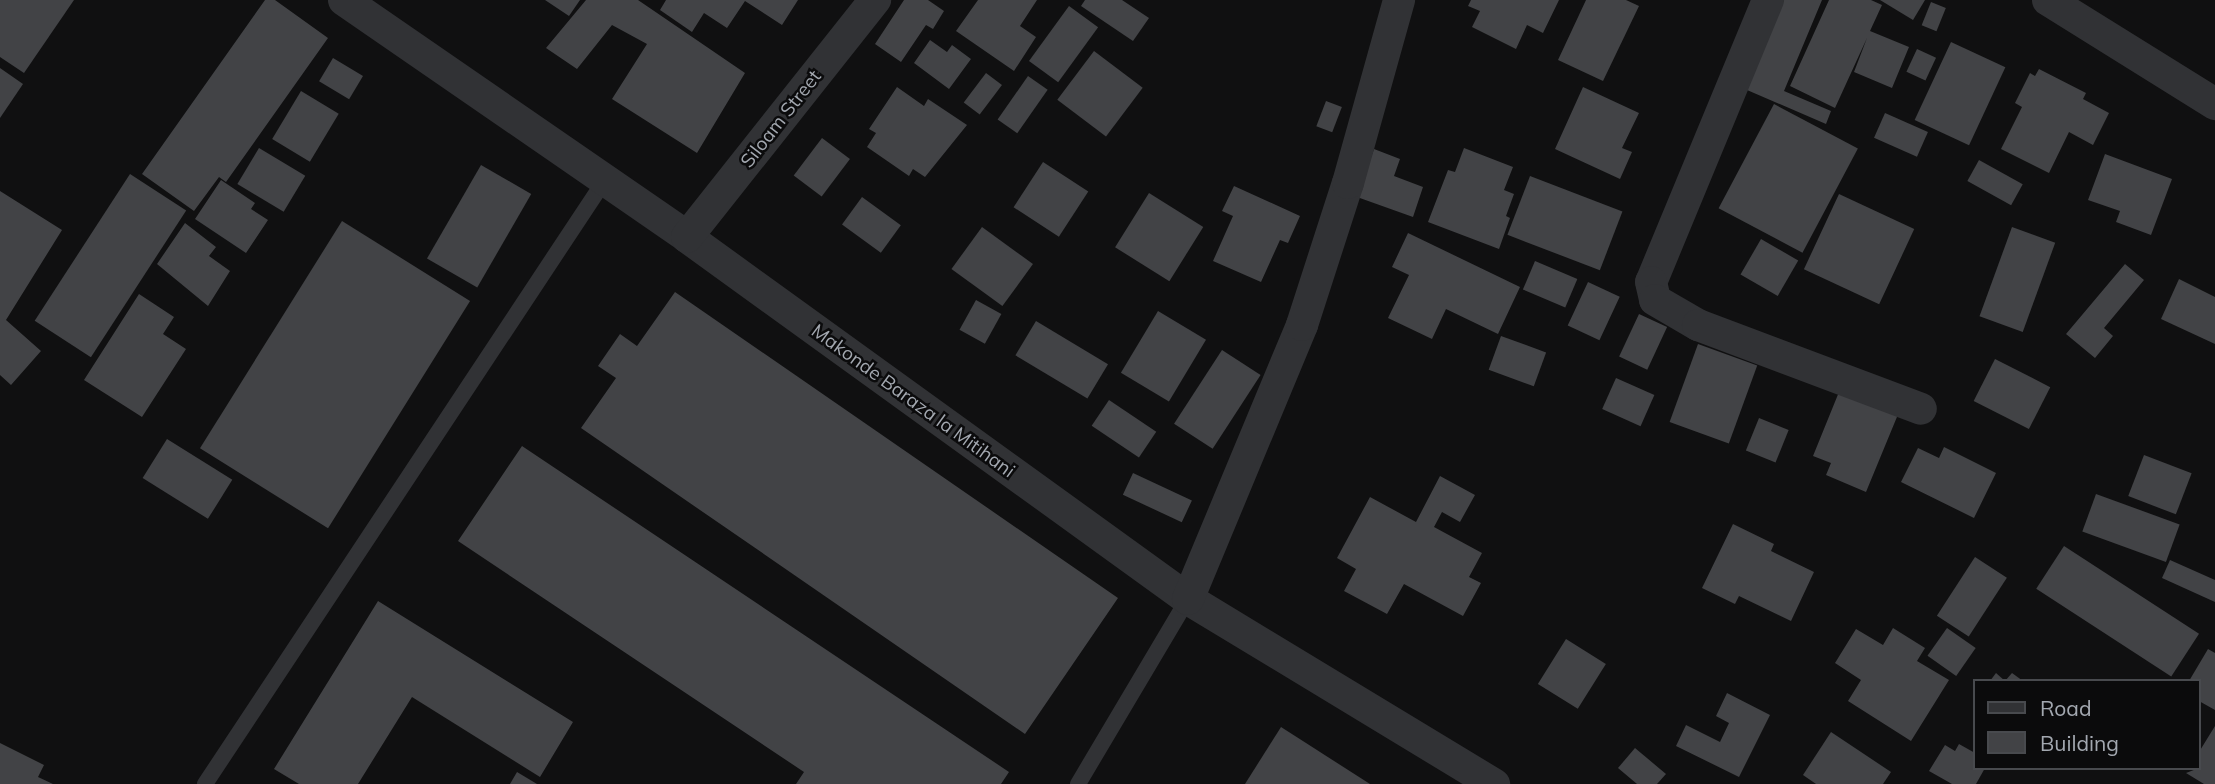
<!DOCTYPE html>
<style>
body{margin:0}
#map{position:relative;width:2215px;height:784px;overflow:hidden;background:#101011;font-family:Mulish,sans-serif}
div>[style]{position:absolute}
.building>*{inset:0;background:#424346;transform-origin:0 0}
.lane>*{height:16px;margin:-8px;padding:0 8px;transform-origin:8px;border-radius:8px;background:#313235}
.street>*{height:32px;margin:-16px;padding:0 16px;transform-origin:16px;border-radius:16px;background:#313235}
span{translate:-50% -50%;white-space:nowrap;text-align:center;line-height:1.15;-webkit-text-stroke:5px #0b0b0c;paint-order:stroke}
.street-label{font-size:19px;color:#a3a8b0}
.legend{position:absolute;left:1973px;top:679px;width:228px;height:91px;box-sizing:border-box;background:#0b0b0c;border:2px solid #484a4e;margin:0;padding:9px 12px;list-style:none;font-size:21px;color:#a3a8b0}
.legend li{display:flex;align-items:center;gap:14px;height:35px}
.legend b{width:35px;border:2px solid #484a4e}
</style>
<div id="map">
<div class="building">
<i style="clip-path:polygon(0 0,74px 0,24px 73px,0 57px)"></i>
<i style="clip-path:polygon(265px 0,275px 0,328px 38px,226px 182px,219px 177px,194px 211px,142px 174px)"></i>
<i style="clip-path:polygon(545px 0,580px 0,569px 16px)"></i>
<i style="clip-path:polygon(586px 0,638px 0,745px 73px,697px 153px,612px 99px,647px 44px,612px 25px,577px 69px,546px 48px)"></i>
<i style="clip-path:polygon(666px 0,798px 0,782px 25px,745px 1px,727px 28px,704px 13px,692px 32px,660px 10px)"></i>
<i style="clip-path:polygon(904px 0,928px 0,944px 11px,933px 29px,926px 25px,901px 62px,875px 44px)"></i>
<i style="clip-path:polygon(978px 0,1037px 0,1020px 26px,1036px 37px,1014px 71px,956px 31px)"></i>
<i style="clip-path:polygon(1085px 0,1122px 0,1149px 18px,1133px 41px,1081px 6px)"></i>
<i style="clip-path:polygon(1471px 0,1559px 0,1543px 33px,1527px 25px,1516px 49px,1472px 27px,1480px 11px,1468px 6px)"></i>
<i style="clip-path:polygon(1586px 0,1626px 0,1639px 6px,1603px 81px,1558px 60px)"></i>
<i style="clip-path:polygon(1784px 0,1822px 0,1784px 91px,1831px 111px,1826px 124px,1747px 90px)"></i>
<i style="clip-path:polygon(1829px 0,1871px 0,1882px 5px,1870px 31px,1909px 47px,1892px 88px,1854px 72px,1867px 38px,1835px 108px,1790px 86px)"></i>
<i style="clip-path:polygon(1880px 0,1925px 0,1913px 20px)"></i>
<i style="left:1931px;top:2px;width:16px;height:25px;rotate:22deg"></i>
<i style="left:1069px;top:6px;width:36px;height:68px;rotate:36deg"></i>
<i style="clip-path:polygon(930px 40px,947px 52px,952px 45px,971px 59px,949px 89px,914px 63px)"></i>
<i style="left:1951px;top:42px;width:60px;height:86px;rotate:25deg"></i>
<i style="left:1917px;top:49px;width:21px;height:25px;rotate:25deg"></i>
<i style="left:1094px;top:51px;width:61px;height:61px;rotate:37deg"></i>
<i style="left:333px;top:58px;width:35px;height:27px;rotate:31deg"></i>
<i style="clip-path:polygon(0 68px,23px 84px,0 118px)"></i>
<i style="clip-path:polygon(2039px 69px,2086px 93px,2083px 99px,2109px 113px,2093px 145px,2069px 132px,2049px 173px,2001px 149px,2022px 107px,2015px 103px,2030px 73px,2035px 76px)"></i>
<i style="left:986px;top:73px;width:20px;height:37px;rotate:37deg"></i>
<i style="left:1028px;top:76px;width:24px;height:53px;rotate:35deg"></i>
<i style="clip-path:polygon(897px 87px,924px 106px,928px 99px,967px 125px,925px 177px,913px 169px,909px 176px,867px 147px,876px 133px,869px 129px)"></i>
<i style="clip-path:polygon(1583px 87px,1639px 113px,1622px 148px,1632px 152px,1620px 179px,1555px 149px)"></i>
<i style="left:301px;top:91px;width:44px;height:56px;rotate:31deg"></i>
<i style="left:1326px;top:101px;width:17px;height:27px;rotate:21deg"></i>
<i style="left:1774px;top:104px;width:95px;height:118px;rotate:28deg"></i>
<i style="left:1885px;top:113px;width:47px;height:27px;rotate:24deg"></i>
<i style="left:822px;top:138px;width:35px;height:47px;rotate:37deg"></i>
<i style="left:259px;top:148px;width:54px;height:42px;rotate:31deg"></i>
<i style="clip-path:polygon(1464px 148px,1513px 167px,1504px 190px,1514px 194px,1506px 216px,1510px 218px,1499px 249px,1428px 222px,1448px 170px,1455px 172px)"></i>
<i style="clip-path:polygon(1374px 149px,1400px 159px,1394px 176px,1423px 187px,1413px 217px,1357px 197px)"></i>
<i style="clip-path:polygon(2105px 154px,2172px 179px,2151px 235px,2116px 222px,2120px 211px,2088px 200px)"></i>
<i style="left:1979px;top:160px;width:50px;height:24px;rotate:29deg"></i>
<i style="left:1043px;top:162px;width:54px;height:54px;rotate:33deg"></i>
<i style="left:481px;top:165px;width:58px;height:108px;rotate:30deg"></i>
<i style="left:130px;top:174px;width:67px;height:175px;rotate:33deg"></i>
<i style="left:1530px;top:176px;width:99px;height:63px;rotate:21deg"></i>
<i style="clip-path:polygon(221px 180px,255px 203px,251px 209px,268px 220px,246px 253px,195px 219px)"></i>
<i style="clip-path:polygon(1234px 186px,1300px 216px,1288px 243px,1280px 240px,1261px 282px,1213px 261px,1233px 216px,1222px 211px)"></i>
<i style="clip-path:polygon(0 191px,62px 230px,6px 320px,41px 351px,11px 385px,0 375px)"></i>
<i style="left:1149px;top:193px;width:64px;height:64px;rotate:32deg"></i>
<i style="left:1839px;top:194px;width:83px;height:83px;rotate:25deg"></i>
<i style="left:862px;top:197px;width:48px;height:34px;rotate:36deg"></i>
<i style="left:342px;top:221px;width:151px;height:268px;rotate:32deg"></i>
<i style="clip-path:polygon(185px 223px,216px 247px,209px 256px,230px 271px,208px 306px,157px 264px)"></i>
<i style="left:982px;top:227px;width:63px;height:52px;rotate:36deg"></i>
<i style="left:2012px;top:227px;width:46px;height:95px;rotate:20deg"></i>
<i style="clip-path:polygon(1408px 233px,1520px 287px,1498px 334px,1446px 309px,1432px 339px,1388px 318px,1409px 275px,1392px 267px)"></i>
<i style="left:1761px;top:239px;width:43px;height:41px;rotate:30deg"></i>
<i style="left:1535px;top:261px;width:46px;height:31px;rotate:23deg"></i>
<i style="clip-path:polygon(2125px 264px,2144px 280px,2104px 328px,2113px 336px,2095px 358px,2066px 334px)"></i>
<i style="clip-path:polygon(2179px 279px,2215px 297px,2215px 344px,2161px 319px)"></i>
<i style="left:1588px;top:282px;width:35px;height:48px;rotate:25deg"></i>
<i style="clip-path:polygon(675px 292px,1118px 598px,1025px 734px,581px 428px,616px 378px,598px 366px,620px 334px,637px 346px)"></i>
<i style="clip-path:polygon(139px 294px,174px 317px,163px 334px,186px 349px,142px 417px,84px 380px)"></i>
<i style="left:976px;top:300px;width:29px;height:34px;rotate:29deg"></i>
<i style="left:1158px;top:311px;width:56px;height:72px;rotate:31deg"></i>
<i style="left:1639px;top:314px;width:31px;height:47px;rotate:25deg"></i>
<i style="left:1036px;top:321px;width:84px;height:40px;rotate:31deg"></i>
<i style="left:1501px;top:336px;width:48px;height:36px;rotate:20deg"></i>
<i style="left:1698px;top:344px;width:63px;height:83px;rotate:20deg"></i>
<i style="left:1222px;top:350px;width:46px;height:88px;rotate:33deg"></i>
<i style="left:1995px;top:359px;width:62px;height:47px;rotate:27deg"></i>
<i style="left:1616px;top:378px;width:42px;height:34px;rotate:24deg"></i>
<i style="clip-path:polygon(1841px 387px,1899px 412px,1866px 492px,1826px 475px,1831px 463px,1813px 456px)"></i>
<i style="left:1109px;top:400px;width:57px;height:31px;rotate:34deg"></i>
<i style="left:1759px;top:418px;width:32px;height:35px;rotate:22deg"></i>
<i style="left:167px;top:439px;width:77px;height:46px;rotate:32deg"></i>
<i style="clip-path:polygon(522px 446px,1009px 772px,1001px 784px,796px 784px,804px 772px,458px 541px)"></i>
<i style="clip-path:polygon(1944px 447px,1996px 473px,1974px 518px,1901px 482px,1918px 448px,1939px 458px)"></i>
<i style="left:2144px;top:455px;width:51px;height:44px;rotate:21deg"></i>
<i style="left:1133px;top:473px;width:65px;height:24px;rotate:25deg"></i>
<i style="clip-path:polygon(1440px 476px,1475px 495px,1460px 522px,1442px 512px,1434px 527px,1482px 553px,1469px 577px,1481px 583px,1463px 616px,1404px 584px,1387px 614px,1344px 591px,1356px 569px,1337px 558px,1370px 497px,1416px 522px)"></i>
<i style="left:2096px;top:494px;width:89px;height:40px;rotate:20deg"></i>
<i style="clip-path:polygon(1733px 524px,1774px 544px,1771px 551px,1814px 572px,1791px 621px,1739px 596px,1735px 604px,1702px 588px)"></i>
<i style="left:2064px;top:546px;width:161px;height:51px;rotate:33deg"></i>
<i style="left:1975px;top:557px;width:38px;height:70px;rotate:33deg"></i>
<i style="clip-path:polygon(2170px 560px,2215px 580px,2215px 602px,2162px 578px)"></i>
<i style="clip-path:polygon(378px 601px,573px 722px,540px 777px,412px 697px,358px 784px,299px 784px,274px 769px)"></i>
<i style="clip-path:polygon(1893px 628px,1925px 648px,1917px 661px,1949px 680px,1911px 741px,1848px 701px,1861px 680px,1835px 663px,1856px 629px,1883px 645px)"></i>
<i style="left:1947px;top:628px;width:35px;height:34px;rotate:35deg"></i>
<i style="left:1566px;top:639px;width:47px;height:53px;rotate:32deg"></i>
<i style="clip-path:polygon(2208px 649px,2215px 653px,2215px 710px,2199px 701px,2199px 681px,2189px 681px)"></i>
<i style="clip-path:polygon(1996px 673px,2005px 681px,2012px 673px,2023px 681px,1990px 681px)"></i>
<i style="clip-path:polygon(1727px 693px,1770px 715px,1739px 777px,1676px 746px,1686px 725px,1720px 742px,1729px 723px,1716px 716px)"></i>
<i style="clip-path:polygon(2215px 726px,2215px 784px,2204px 784px,2186px 773px,2199px 768px,2199px 752px)"></i>
<i style="clip-path:polygon(1281px 727px,1370px 784px,1245px 784px)"></i>
<i style="clip-path:polygon(1831px 732px,1891px 772px,1883px 784px,1816px 784px,1803px 775px)"></i>
<i style="clip-path:polygon(0 743px,44px 765px,38px 777px,53px 784px,0 784px)"></i>
<i style="clip-path:polygon(1959px 744px,1975px 753px,1975px 768px,1985px 768px,1976px 784px,1952px 784px,1929px 771px,1945px 745px,1955px 751px)"></i>
<i style="clip-path:polygon(1635px 748px,1666px 774px,1657px 784px,1637px 784px,1618px 768px)"></i>
<i style="clip-path:polygon(517px 772px,537px 784px,510px 784px)"></i>
</div>
<div class="lane">
<i style="left:205px;top:784px;width:724px;rotate:-56.49deg"></i>
<i style="left:1078px;top:784px;width:215px;rotate:-59.3deg"></i>
</div>
<div class="street">
<i style="left:344px;top:0;width:417px;rotate:34.6deg"></i>
<i style="left:687px;top:237px;width:618px;rotate:35.85deg"></i>
<i style="left:1188px;top:599px;width:358px;rotate:31.2deg"></i>
<i style="left:1768px;top:0;width:305px;rotate:112.5deg"></i>
<i style="left:1651px;top:282px;width:18px;rotate:77deg"></i>
<i style="left:1655px;top:300px;width:50px;rotate:30.2deg"></i>
<i style="left:1698px;top:325px;width:238px;rotate:20.6deg"></i>
<i style="left:2048px;top:0;width:197px;rotate:31.9deg"></i>
<i style="left:687px;top:237px;width:303px;rotate:-51.6deg"></i>
<i style="left:1188px;top:599px;width:297px;rotate:-67.4deg"></i>
<i style="left:1302px;top:325px;width:149px;rotate:-72.1deg"></i>
<i style="left:1348px;top:183px;width:190px;rotate:-74.4deg"></i>
</div>
<div class="street-label">
<span style="left:781px;top:119px;rotate:-52deg">Siloam Street</span>
<span style="left:913px;top:401px;rotate:36deg">Makonde Baraza la Mitihani</span>
</div>
<ul class="legend">
<li><b style="height:9px;background:#313235"></b>Road</li>
<li><b style="height:19px;background:#424346"></b>Building</li>
</ul>
</div>
